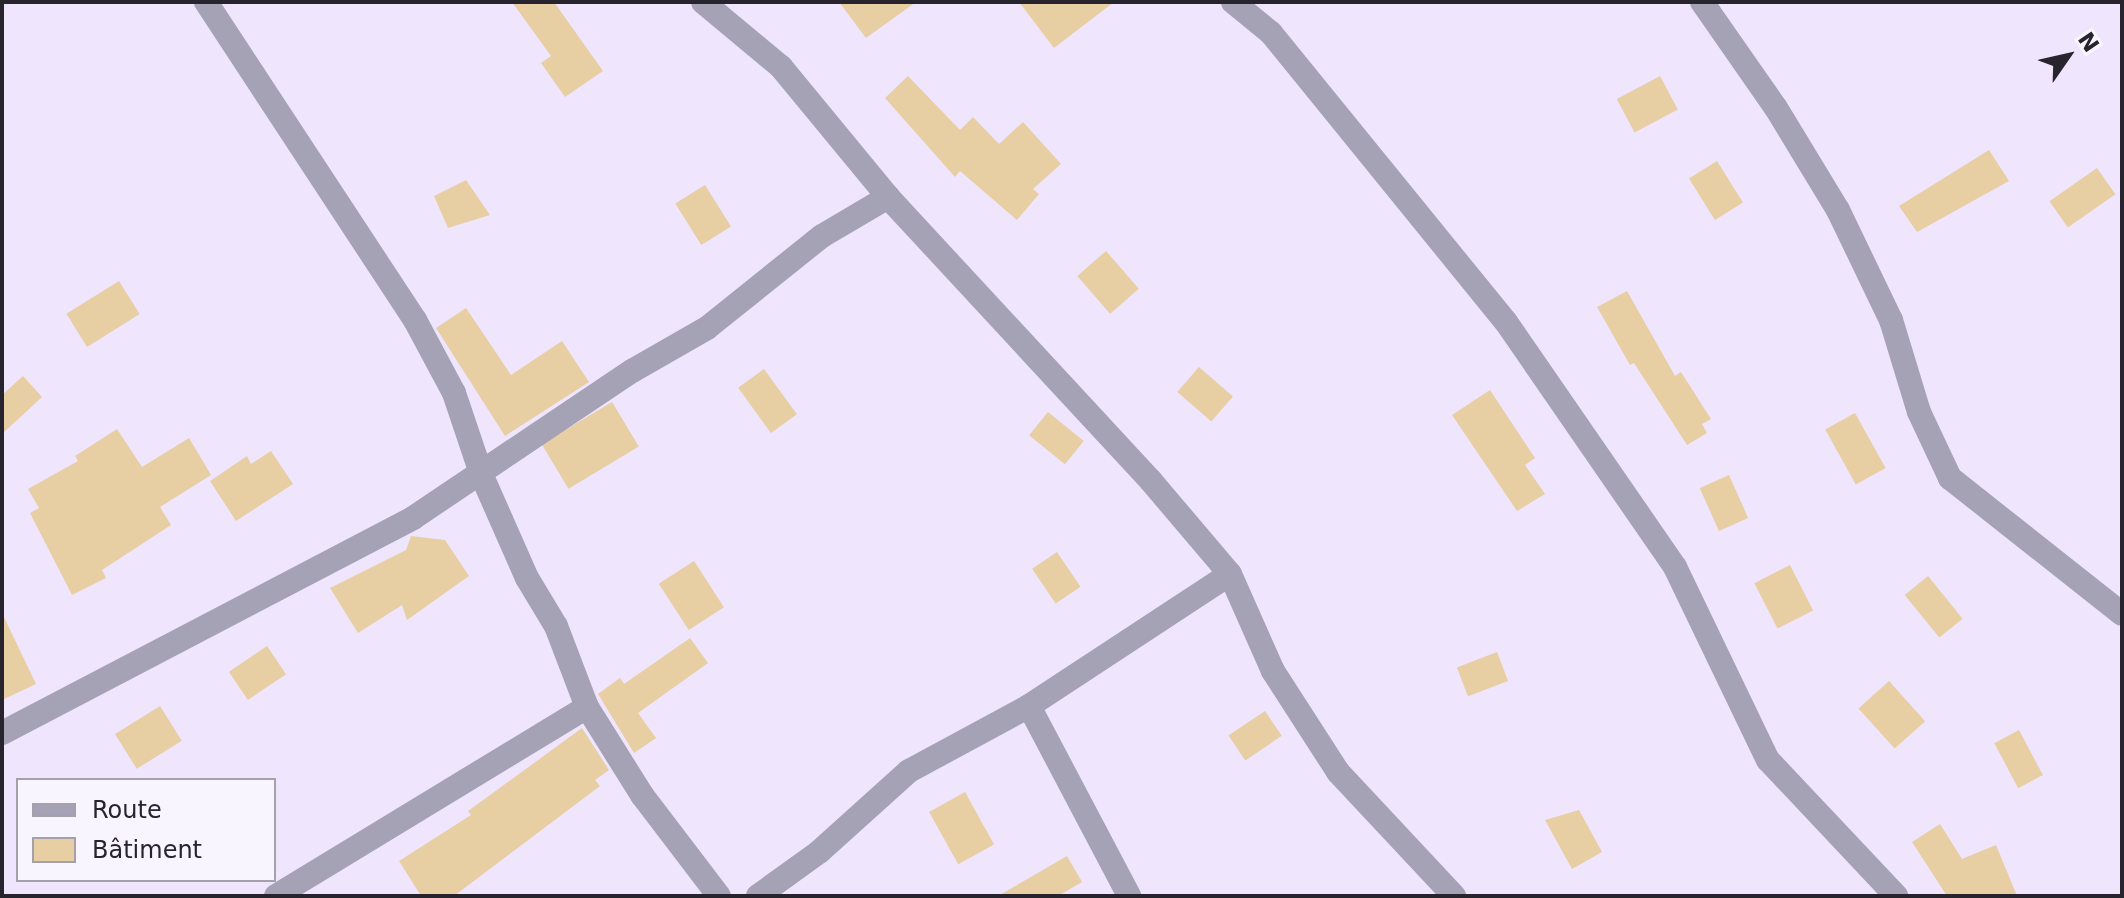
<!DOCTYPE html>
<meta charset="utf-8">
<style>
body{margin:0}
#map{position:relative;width:2124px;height:898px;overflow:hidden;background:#efe5fd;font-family:"DejaVu Sans",sans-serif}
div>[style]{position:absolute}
.building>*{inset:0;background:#e8cea3;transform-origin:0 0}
.minor>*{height:24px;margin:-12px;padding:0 12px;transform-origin:12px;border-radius:12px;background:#a6a2b5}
span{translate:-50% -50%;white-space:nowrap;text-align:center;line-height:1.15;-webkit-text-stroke:6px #f9f5ff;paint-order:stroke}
.frame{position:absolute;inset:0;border:4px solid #28242d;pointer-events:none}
.legend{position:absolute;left:16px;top:778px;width:260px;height:104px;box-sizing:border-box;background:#f9f5ff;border:2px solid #a5a1ab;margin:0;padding:10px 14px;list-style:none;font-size:24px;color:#28242d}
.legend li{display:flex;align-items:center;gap:16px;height:40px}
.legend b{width:40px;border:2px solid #a5a1ab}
.north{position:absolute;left:2028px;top:16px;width:80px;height:80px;-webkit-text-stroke:6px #f9f5ff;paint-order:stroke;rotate:56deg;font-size:22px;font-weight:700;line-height:32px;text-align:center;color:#28242d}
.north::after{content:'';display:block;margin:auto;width:28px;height:36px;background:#28242d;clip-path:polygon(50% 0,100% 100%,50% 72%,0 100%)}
</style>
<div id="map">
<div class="building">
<i style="clip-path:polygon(512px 2px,554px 2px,603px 71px,565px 97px,541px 63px,551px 56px)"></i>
<i style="clip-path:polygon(839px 2px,916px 2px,866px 38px)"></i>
<i style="clip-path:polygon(1019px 2px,1114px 2px,1054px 48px)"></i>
<i style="clip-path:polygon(908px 76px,960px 130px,973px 117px,999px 144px,1023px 122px,1061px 164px,1033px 189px,1039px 194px,1017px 220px,960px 171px,955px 177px,885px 98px)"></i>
<i style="left:1660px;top:76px;width:38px;height:49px;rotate:62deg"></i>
<i style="clip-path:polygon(1989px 150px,2009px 181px,1917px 232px,1899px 206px)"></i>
<i style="left:1717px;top:161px;width:49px;height:33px;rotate:58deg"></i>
<i style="left:2097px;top:168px;width:32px;height:58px;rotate:55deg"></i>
<i style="clip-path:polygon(466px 180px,490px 215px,448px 228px,434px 196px)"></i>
<i style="left:705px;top:185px;width:49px;height:35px;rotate:58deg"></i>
<i style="left:1106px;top:251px;width:50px;height:38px;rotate:49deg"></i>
<i style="left:119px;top:281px;width:39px;height:62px;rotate:58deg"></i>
<i style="clip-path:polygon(1627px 291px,1675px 376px,1681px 372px,1711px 419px,1702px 424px,1707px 433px,1687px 445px,1634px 363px,1630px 365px,1597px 307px)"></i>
<i style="clip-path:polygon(466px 308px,511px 375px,562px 341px,589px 382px,505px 436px,436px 328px)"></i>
<i style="left:1199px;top:367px;width:45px;height:33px;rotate:41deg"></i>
<i style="left:764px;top:369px;width:56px;height:32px;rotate:54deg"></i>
<i style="clip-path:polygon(23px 376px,42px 397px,2px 434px,2px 395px)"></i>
<i style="clip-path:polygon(1490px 390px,1535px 458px,1525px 465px,1545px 494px,1517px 511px,1452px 415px)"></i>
<i style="left:612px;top:402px;width:52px;height:82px;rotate:59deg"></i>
<i style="left:1048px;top:412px;width:46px;height:30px;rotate:39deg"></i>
<i style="left:1855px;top:413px;width:63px;height:34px;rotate:61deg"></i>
<i style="clip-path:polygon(117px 429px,142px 467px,189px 438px,211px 475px,160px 507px,171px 525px,102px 570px,106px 578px,72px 595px,30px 513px,39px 508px,28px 489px,78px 461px,75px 456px)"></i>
<i style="clip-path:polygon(271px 451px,293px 484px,236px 521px,210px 481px,247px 456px,251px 464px)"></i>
<i style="left:1729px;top:475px;width:47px;height:32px;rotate:66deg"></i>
<i style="clip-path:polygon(411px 536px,445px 540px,469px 576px,407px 620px,402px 605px,358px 633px,330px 588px,406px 550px)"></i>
<i style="left:1057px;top:552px;width:42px;height:30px;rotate:56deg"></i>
<i style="left:694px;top:561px;width:55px;height:42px;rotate:57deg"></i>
<i style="left:1790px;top:565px;width:51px;height:40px;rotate:63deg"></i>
<i style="left:1928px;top:576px;width:55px;height:30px;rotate:51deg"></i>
<i style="clip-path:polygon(2px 613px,36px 684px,2px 700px)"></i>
<i style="clip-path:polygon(690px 638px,708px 663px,638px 713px,656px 738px,634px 753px,598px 694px,620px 678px,624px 684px)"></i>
<i style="left:267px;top:646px;width:34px;height:46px;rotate:56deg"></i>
<i style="left:1497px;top:652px;width:31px;height:43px;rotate:69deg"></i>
<i style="left:1889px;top:681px;width:54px;height:41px;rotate:48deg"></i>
<i style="left:160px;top:706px;width:41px;height:53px;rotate:58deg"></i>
<i style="left:1265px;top:711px;width:30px;height:44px;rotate:56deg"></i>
<i style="clip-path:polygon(582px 728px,609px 770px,595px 780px,600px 786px,454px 896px,421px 896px,399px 861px,471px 815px,468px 811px)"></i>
<i style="left:2019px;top:730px;width:51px;height:28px;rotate:62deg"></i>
<i style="left:965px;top:792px;width:60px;height:41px;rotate:61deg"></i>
<i style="clip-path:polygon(1579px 810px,1602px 852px,1572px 869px,1545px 820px)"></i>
<i style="clip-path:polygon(1940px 824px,1962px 859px,1996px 845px,2017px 896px,1947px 896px,1912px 842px)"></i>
<i style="clip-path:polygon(1067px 856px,1082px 882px,1058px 896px,998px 896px)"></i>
</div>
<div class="minor">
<i style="left:206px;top:2px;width:381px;rotate:56.7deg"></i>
<i style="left:415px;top:320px;width:83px;rotate:61.9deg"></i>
<i style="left:454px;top:393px;width:88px;rotate:71.4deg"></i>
<i style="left:482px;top:476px;width:111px;rotate:66.2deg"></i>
<i style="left:527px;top:578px;width:56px;rotate:58.9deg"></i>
<i style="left:556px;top:626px;width:87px;rotate:69.1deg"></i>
<i style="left:587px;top:707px;width:104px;rotate:58deg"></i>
<i style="left:642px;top:795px;width:127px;rotate:52.7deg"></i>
<i style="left:703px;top:2px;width:102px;rotate:39.8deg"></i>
<i style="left:781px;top:67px;width:168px;rotate:50.5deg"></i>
<i style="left:888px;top:197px;width:387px;rotate:47.2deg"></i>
<i style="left:1151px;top:481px;width:122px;rotate:49.7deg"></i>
<i style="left:1230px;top:574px;width:106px;rotate:66.1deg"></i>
<i style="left:1273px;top:671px;width:120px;rotate:57.2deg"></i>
<i style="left:1338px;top:772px;width:170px;rotate:46.9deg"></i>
<i style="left:1233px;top:2px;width:49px;rotate:39.2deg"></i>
<i style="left:1271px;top:33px;width:372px;rotate:50.9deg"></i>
<i style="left:1506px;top:322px;width:298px;rotate:55.4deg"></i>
<i style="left:1675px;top:567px;width:214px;rotate:64.3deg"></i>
<i style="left:1768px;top:760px;width:187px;rotate:46.7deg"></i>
<i style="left:1702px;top:2px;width:129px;rotate:55.1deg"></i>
<i style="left:1776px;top:108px;width:119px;rotate:58.7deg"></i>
<i style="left:1838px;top:210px;width:122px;rotate:64.3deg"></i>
<i style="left:1891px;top:320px;width:96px;rotate:73.1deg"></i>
<i style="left:1919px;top:412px;width:73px;rotate:64.8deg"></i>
<i style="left:1950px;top:478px;width:219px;rotate:38.3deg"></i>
<i style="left:1029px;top:706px;width:215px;rotate:62.2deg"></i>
<i style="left:2px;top:733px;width:464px;rotate:-27.6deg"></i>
<i style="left:413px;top:518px;width:264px;rotate:-33.9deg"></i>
<i style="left:632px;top:371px;width:86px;rotate:-29.8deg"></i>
<i style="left:707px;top:328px;width:147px;rotate:-38.7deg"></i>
<i style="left:822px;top:236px;width:77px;rotate:-30.6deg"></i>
<i style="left:276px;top:896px;width:364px;rotate:-31.3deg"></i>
<i style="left:758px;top:896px;width:75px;rotate:-35.8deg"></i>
<i style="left:819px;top:852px;width:121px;rotate:-42deg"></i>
<i style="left:909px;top:771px;width:136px;rotate:-28.4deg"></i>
<i style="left:1029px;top:706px;width:240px;rotate:-33.3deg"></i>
</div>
<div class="frame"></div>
<ul class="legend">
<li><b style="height:10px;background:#a6a2b5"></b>Route</li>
<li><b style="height:22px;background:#e8cea3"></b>Bâtiment</li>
</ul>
<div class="north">N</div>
</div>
